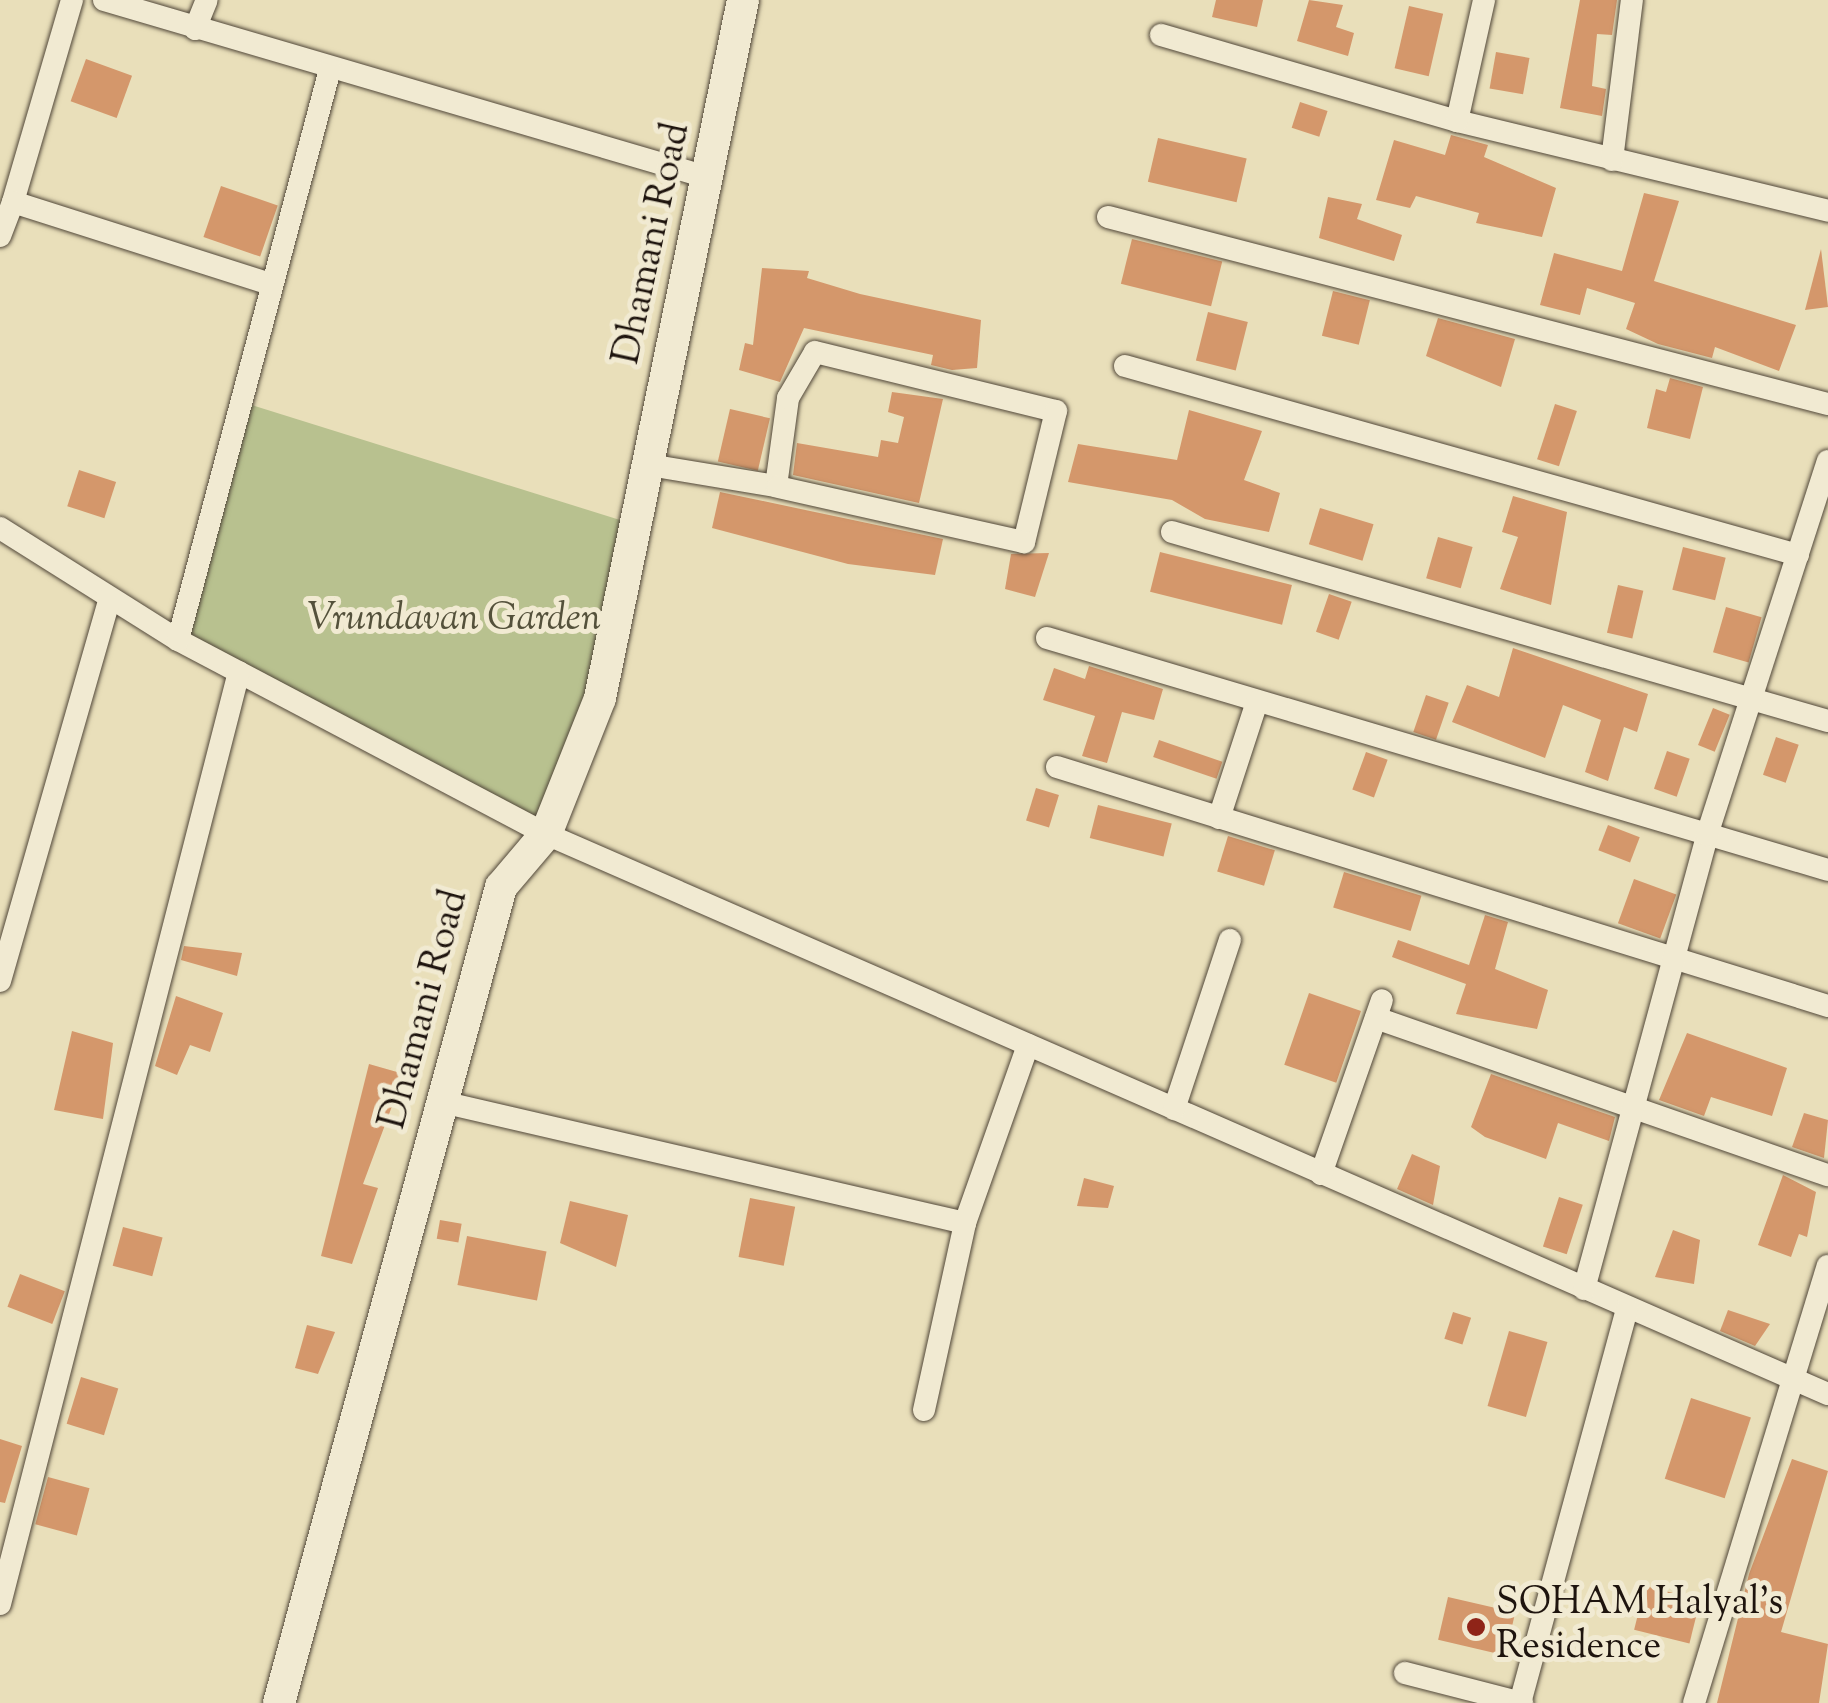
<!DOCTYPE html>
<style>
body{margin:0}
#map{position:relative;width:1828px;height:1703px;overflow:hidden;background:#e9dfba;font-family:"Sorts Mill Goudy",serif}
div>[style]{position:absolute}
.green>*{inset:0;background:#b8c18f}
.building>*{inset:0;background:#d4976b;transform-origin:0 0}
.roads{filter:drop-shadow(0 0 2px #514739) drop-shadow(0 0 2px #514739)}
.street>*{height:22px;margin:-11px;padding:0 11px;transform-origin:11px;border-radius:11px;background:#f1ead2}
.secondary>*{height:32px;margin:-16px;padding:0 16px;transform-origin:16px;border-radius:16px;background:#f1ead2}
.dots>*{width:28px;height:28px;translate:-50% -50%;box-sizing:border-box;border:5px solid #f1ead2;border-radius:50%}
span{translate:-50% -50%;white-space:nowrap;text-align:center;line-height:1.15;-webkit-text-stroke:10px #f1ead2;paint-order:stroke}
.street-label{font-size:38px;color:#1e140e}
.park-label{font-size:38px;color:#54513b;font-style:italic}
.poi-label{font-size:38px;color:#1e140e}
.left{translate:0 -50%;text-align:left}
</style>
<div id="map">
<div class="green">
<i style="clip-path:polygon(239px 401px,636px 525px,546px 834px,178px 640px)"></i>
</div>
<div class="building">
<i style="clip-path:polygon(1216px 0,1263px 0,1257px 27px,1212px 17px)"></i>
<i style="clip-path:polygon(1309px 0,1343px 5px,1336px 27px,1354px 33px,1348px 56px,1297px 41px)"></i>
<i style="clip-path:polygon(1580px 0,1617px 0,1612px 35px,1597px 34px,1592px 86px,1606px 89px,1602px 116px,1560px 108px)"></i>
<i style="left:1409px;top:6px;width:35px;height:64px;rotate:13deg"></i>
<i style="left:1496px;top:52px;width:34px;height:37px;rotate:10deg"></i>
<i style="left:86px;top:59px;width:49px;height:45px;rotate:20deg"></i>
<i style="left:1300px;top:102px;width:29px;height:27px;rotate:18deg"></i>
<i style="clip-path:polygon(1451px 135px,1488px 145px,1484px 157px,1556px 188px,1542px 237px,1476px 223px,1479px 213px,1416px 196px,1410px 208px,1376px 200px,1394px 140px,1445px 155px)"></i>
<i style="left:1158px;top:138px;width:91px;height:45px;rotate:13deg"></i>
<i style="left:221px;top:186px;width:60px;height:54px;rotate:19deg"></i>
<i style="clip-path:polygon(1644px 193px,1679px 201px,1654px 281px,1796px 325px,1779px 371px,1715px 347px,1712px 358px,1658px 344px,1626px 329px,1635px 303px,1587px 288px,1580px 315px,1540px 305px,1554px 253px,1622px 271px)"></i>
<i style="clip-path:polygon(1328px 197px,1362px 204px,1357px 219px,1402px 235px,1394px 261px,1319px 238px)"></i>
<i style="left:1132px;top:239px;width:93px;height:46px;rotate:14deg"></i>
<i style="clip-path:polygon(1821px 249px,1828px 307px,1805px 310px)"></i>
<i style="clip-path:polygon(762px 268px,809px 271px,807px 278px,860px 294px,981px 320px,977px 368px,952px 370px,931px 365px,933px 355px,804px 328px,780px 382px,739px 370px,745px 343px,753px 345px)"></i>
<i style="left:1333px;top:291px;width:38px;height:46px;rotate:14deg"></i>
<i style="left:1208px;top:312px;width:41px;height:50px;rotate:14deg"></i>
<i style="clip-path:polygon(1438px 318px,1515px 339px,1501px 387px,1426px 356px)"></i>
<i style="clip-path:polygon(1670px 378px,1703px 387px,1690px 439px,1647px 428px,1656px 389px,1666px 392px)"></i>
<i style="clip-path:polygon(892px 392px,943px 399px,919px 503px,793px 475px,797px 443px,878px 457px,881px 440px,898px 443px,904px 417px,888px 412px)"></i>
<i style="left:1555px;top:404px;width:23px;height:58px;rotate:18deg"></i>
<i style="left:730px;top:409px;width:41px;height:54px;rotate:13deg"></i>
<i style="clip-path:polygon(1189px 410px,1262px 431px,1244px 480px,1280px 493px,1269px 532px,1205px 519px,1172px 500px,1068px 482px,1078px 444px,1177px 460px)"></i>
<i style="left:79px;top:470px;width:39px;height:38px;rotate:18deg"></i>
<i style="clip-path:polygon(720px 492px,943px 539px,935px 575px,848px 564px,712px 528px)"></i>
<i style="clip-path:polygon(1513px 496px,1567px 512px,1551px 605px,1500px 589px,1518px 537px,1502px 532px)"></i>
<i style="left:1320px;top:508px;width:56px;height:38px;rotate:17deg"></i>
<i style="left:1438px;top:537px;width:36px;height:43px;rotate:16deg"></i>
<i style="left:1683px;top:547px;width:44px;height:44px;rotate:14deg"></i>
<i style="left:1160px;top:552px;width:136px;height:41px;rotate:14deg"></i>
<i style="clip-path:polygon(1049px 553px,1035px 597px,1005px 589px,1011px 554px)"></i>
<i style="left:1618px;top:585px;width:26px;height:49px;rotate:13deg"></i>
<i style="left:1329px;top:594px;width:24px;height:40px;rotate:19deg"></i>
<i style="left:1726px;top:607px;width:37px;height:47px;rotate:16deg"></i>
<i style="clip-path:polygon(1513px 648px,1648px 694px,1637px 732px,1624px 727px,1608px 781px,1585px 772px,1601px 720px,1563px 705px,1545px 758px,1452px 722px,1467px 685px,1499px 697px)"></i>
<i style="clip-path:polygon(1089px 666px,1163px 689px,1154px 720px,1122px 712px,1107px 763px,1082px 756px,1095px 716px,1043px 700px,1054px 668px,1085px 679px)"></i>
<i style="left:1426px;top:695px;width:24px;height:39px;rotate:19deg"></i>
<i style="left:1713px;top:708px;width:18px;height:40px;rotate:22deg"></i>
<i style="left:1776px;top:737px;width:24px;height:40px;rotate:19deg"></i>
<i style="left:1159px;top:740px;width:67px;height:18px;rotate:19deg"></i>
<i style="left:1667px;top:751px;width:24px;height:40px;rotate:19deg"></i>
<i style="left:1366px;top:752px;width:23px;height:40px;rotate:20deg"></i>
<i style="left:1036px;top:788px;width:24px;height:34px;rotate:17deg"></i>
<i style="left:1098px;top:805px;width:76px;height:34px;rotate:14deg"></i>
<i style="left:1608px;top:825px;width:34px;height:27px;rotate:21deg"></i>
<i style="left:1228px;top:836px;width:49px;height:37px;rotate:17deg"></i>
<i style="left:1344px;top:872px;width:81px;height:37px;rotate:17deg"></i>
<i style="left:1634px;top:879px;width:45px;height:47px;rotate:20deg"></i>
<i style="clip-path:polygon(1485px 915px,1508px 922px,1495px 969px,1548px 990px,1537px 1029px,1456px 1014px,1466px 984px,1392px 957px,1398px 940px,1469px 965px)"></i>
<i style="clip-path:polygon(184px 946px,242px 953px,237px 976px,181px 960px)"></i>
<i style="left:1309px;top:993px;width:55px;height:76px;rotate:19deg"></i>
<i style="clip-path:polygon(176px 996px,223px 1013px,210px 1052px,190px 1045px,177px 1075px,155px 1066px)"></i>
<i style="clip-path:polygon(72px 1031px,113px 1043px,103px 1119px,54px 1110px)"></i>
<i style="clip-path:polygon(1687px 1033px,1787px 1068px,1772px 1116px,1711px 1097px,1704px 1116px,1659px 1100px)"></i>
<i style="clip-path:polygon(369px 1064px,404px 1074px,363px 1184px,378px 1188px,352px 1264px,321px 1256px)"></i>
<i style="clip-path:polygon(1491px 1074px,1615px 1117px,1609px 1141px,1558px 1123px,1546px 1159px,1485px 1137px,1471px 1127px)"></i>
<i style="clip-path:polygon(1804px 1113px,1828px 1120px,1824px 1158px,1792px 1147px)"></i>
<i style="clip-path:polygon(1412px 1154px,1440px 1166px,1433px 1205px,1397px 1189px)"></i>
<i style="clip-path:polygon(1783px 1175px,1816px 1192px,1807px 1237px,1799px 1234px,1791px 1257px,1758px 1245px)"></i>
<i style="clip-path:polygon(1084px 1178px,1114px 1186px,1108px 1208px,1077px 1206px)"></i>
<i style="left:1559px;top:1197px;width:25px;height:52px;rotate:18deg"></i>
<i style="left:750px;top:1198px;width:46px;height:60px;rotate:11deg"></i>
<i style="clip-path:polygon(570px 1201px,628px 1215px,616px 1267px,560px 1243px)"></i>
<i style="left:440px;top:1220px;width:22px;height:19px;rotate:10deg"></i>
<i style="left:123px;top:1227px;width:41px;height:40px;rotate:15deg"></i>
<i style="clip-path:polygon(1673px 1230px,1700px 1240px,1694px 1284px,1655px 1277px)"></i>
<i style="left:467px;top:1236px;width:81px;height:50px;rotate:11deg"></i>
<i style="left:20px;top:1274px;width:48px;height:35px;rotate:21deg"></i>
<i style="clip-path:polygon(1728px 1310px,1770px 1324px,1755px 1346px,1720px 1331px)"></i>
<i style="left:1453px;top:1312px;width:19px;height:28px;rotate:18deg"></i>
<i style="clip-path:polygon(307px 1325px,335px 1332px,318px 1374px,295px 1368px)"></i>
<i style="left:1509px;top:1331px;width:40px;height:78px;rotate:16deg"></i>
<i style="left:81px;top:1377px;width:39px;height:49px;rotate:17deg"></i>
<i style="left:1691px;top:1398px;width:63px;height:85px;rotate:18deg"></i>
<i style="clip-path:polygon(0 1439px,22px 1446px,5px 1503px,0 1502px)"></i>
<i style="clip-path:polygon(1792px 1459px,1828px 1471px,1781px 1632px,1828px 1644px,1819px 1703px,1717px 1703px,1749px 1574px)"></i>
<i style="left:48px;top:1477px;width:43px;height:49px;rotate:15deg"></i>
<i style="left:1645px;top:1586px;width:57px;height:45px;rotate:14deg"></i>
<i style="left:1448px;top:1597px;width:69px;height:44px;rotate:13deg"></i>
</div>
<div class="roads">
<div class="street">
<i style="left:72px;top:0;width:210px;rotate:106.3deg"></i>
<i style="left:13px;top:202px;width:270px;rotate:17.7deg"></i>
<i style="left:104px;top:0;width:632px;rotate:16.37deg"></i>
<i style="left:195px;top:29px;width:31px;rotate:-68deg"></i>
<i style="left:1161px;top:35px;width:308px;rotate:16.2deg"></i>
<i style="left:1457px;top:121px;width:382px;rotate:13.6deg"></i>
<i style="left:1457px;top:121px;width:124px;rotate:-77.4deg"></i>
<i style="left:1612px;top:160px;width:161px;rotate:-82.9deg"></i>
<i style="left:1108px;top:217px;width:744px;rotate:14.56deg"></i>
<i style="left:0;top:236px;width:36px;rotate:-69deg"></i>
<i style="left:1125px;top:366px;width:699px;rotate:15.69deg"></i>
<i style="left:649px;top:465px;width:129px;rotate:9.4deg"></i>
<i style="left:776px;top:486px;width:89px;rotate:-82.2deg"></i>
<i style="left:788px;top:398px;width:53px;rotate:-59.6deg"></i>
<i style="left:815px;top:352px;width:248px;rotate:13.8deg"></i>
<i style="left:1056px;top:411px;width:135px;rotate:103.7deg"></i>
<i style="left:1024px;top:542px;width:252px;rotate:-167.4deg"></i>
<i style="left:0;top:528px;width:210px;rotate:32.2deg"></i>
<i style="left:178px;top:640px;width:416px;rotate:27.8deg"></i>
<i style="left:546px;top:834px;width:1399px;rotate:23.6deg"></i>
<i style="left:1172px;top:532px;width:683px;rotate:16.07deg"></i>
<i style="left:1047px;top:638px;width:815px;rotate:16.54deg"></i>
<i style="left:178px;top:640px;width:591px;rotate:-75.09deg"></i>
<i style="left:1057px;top:767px;width:807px;rotate:17.22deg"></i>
<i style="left:1219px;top:818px;width:122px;rotate:-71.9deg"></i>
<i style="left:0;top:981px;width:398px;rotate:-74deg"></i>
<i style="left:1376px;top:1018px;width:478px;rotate:19.2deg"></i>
<i style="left:442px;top:1102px;width:537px;rotate:13.03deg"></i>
<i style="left:965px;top:1223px;width:189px;rotate:-70.5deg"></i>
<i style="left:1174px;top:1109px;width:178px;rotate:-71.7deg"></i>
<i style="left:1321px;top:1174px;width:184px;rotate:-70.7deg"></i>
<i style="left:1584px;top:1289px;width:470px;rotate:-74.8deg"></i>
<i style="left:1707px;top:835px;width:393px;rotate:-72.1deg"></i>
<i style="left:924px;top:1410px;width:191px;rotate:-77.6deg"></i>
<i style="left:0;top:1604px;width:962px;rotate:-75.62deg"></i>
<i style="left:1405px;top:1673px;width:121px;rotate:14.4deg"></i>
<i style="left:1520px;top:1703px;width:409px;rotate:-74.8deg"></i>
<i style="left:1694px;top:1703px;width:457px;rotate:-73deg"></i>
</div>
<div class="secondary">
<i style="left:279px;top:1703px;width:846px;rotate:-74.78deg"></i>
<i style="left:501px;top:887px;width:70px;rotate:-49.7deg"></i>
<i style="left:546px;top:834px;width:146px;rotate:-68.3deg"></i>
<i style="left:600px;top:698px;width:712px;rotate:-78.42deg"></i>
</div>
</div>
<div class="dots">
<i style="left:1476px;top:1627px;background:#8f2418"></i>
</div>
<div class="street-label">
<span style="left:654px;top:244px;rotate:-78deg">Dhamani Road</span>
<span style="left:426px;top:1010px;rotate:-75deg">Dhamani Road</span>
</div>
<div class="park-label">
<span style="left:454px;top:621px">Vrundavan Garden</span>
</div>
<div class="poi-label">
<span class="left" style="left:1496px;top:1627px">SOHAM Halyal's<br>Residence</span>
</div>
</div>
